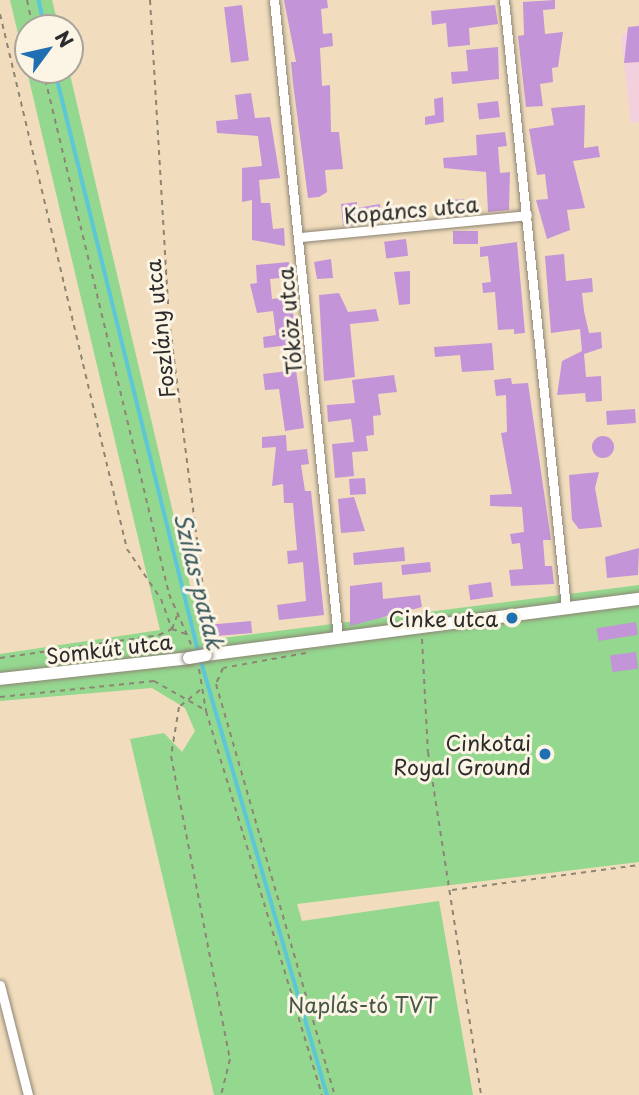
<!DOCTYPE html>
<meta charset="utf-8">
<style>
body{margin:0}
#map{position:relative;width:639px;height:1095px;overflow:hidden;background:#f1ddbd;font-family:"Playpen Sans",sans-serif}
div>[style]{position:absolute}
.built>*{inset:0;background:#f4cfdd}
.green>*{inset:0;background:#94d78f}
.stream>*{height:3.5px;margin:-1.75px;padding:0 1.75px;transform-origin:1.75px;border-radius:1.75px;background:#5dc7d7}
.building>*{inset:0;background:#c394d7;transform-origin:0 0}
.round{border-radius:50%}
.path>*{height:2px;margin-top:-1px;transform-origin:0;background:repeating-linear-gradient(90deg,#8e8474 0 5px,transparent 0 10px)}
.roads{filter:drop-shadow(0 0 2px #8e8474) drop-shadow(0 0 2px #8e8474)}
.street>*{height:9px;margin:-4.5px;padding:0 4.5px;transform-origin:4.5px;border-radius:4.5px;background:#fff}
.secondary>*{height:12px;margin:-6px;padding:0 6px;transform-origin:6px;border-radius:6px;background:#fff}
.bridges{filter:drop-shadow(0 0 2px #8e8474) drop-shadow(0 0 2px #8e8474)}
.secondary-bridge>*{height:12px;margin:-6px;padding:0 6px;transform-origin:6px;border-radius:6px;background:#fff}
.dots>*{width:19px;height:19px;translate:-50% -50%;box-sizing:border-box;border:4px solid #fcf5e5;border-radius:50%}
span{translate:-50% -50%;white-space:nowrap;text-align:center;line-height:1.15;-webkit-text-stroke:6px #fcf5e5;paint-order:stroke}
.street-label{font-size:21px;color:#2b2b2b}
.poi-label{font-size:21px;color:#2b2b2b}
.right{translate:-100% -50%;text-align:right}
.park-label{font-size:21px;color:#455644}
.water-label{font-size:23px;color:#3a5a5f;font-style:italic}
.north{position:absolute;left:14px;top:14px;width:70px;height:70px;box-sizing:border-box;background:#fcf5e5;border:2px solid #a8a49b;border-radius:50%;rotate:57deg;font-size:19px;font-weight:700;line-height:28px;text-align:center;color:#2b2b2b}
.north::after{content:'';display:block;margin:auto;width:24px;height:32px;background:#1f6fb2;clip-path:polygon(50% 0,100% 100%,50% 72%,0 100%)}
</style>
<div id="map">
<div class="built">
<i style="clip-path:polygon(639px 24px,639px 122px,631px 123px,621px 36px)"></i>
</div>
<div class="green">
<i style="clip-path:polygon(10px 0,52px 0,59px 28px,28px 28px,28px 70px,69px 70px,194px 602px,205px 601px,207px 640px,639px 585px,639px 862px,297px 904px,302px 921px,439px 901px,473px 1095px,214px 1095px,130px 739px,164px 733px,182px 752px,195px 731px,185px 708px,152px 688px,0 701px,0 654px,160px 630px)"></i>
</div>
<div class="stream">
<i style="left:39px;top:0;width:29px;rotate:78deg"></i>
<i style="left:55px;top:70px;width:601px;rotate:76.13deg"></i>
<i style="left:201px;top:660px;width:453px;rotate:73.8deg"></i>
</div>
<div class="building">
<i style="clip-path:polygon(284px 0,327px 0,328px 8px,321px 9px,323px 34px,332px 33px,333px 46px,320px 48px,322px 86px,330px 85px,331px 132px,339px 132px,343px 169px,325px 170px,327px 192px,319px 197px,308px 198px,293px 83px,291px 62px,296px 62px)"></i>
<i style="clip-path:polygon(555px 0,555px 9px,543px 10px,545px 34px,563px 32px,558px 67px,552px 68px,553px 82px,540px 84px,543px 106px,526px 107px,518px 36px,524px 35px,523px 2px)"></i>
<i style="left:242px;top:5px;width:56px;height:18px;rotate:83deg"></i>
<i style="clip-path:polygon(495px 5px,498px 24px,469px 28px,470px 45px,448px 47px,446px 23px,432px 25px,431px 11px)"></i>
<i style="clip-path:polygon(639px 26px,639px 62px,624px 63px,628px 27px)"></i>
<i style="clip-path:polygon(498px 47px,499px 79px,452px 84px,451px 72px,468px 71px,466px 50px)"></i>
<i style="clip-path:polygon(251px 93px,255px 118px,270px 117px,280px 178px,259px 180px,261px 203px,270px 203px,273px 229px,284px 228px,285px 246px,252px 240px,252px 200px,242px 202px,242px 168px,262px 166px,258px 136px,217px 133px,216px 121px,238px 119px,235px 95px)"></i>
<i style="clip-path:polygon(443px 97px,444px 122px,425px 125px,425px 117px,435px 115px,434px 99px)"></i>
<i style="left:498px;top:101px;width:16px;height:21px;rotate:83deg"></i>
<i style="clip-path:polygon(585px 105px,584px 148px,598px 146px,600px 157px,573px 161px,585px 208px,567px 210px,570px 230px,547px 239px,536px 200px,548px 199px,545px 174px,537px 175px,529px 129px,554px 125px,551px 108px)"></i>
<i style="clip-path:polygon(505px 132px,507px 146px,498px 147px,500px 173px,510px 172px,509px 210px,488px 212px,486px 172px,444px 168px,443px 158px,477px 155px,476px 135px)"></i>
<i style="left:464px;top:199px;width:15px;height:18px;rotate:86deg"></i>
<i style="clip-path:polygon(357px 202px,357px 208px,380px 204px,381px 222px,343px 226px,341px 204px)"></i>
<i style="left:478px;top:231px;width:13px;height:25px;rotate:90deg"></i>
<i style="left:406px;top:239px;width:17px;height:22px;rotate:83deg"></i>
<i style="clip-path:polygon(517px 242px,525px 333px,514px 334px,514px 329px,498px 330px,495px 292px,483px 293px,482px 283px,491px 282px,488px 256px,480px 257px,480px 247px)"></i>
<i style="clip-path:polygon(564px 254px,566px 281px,592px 278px,593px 292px,582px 293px,584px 311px,589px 333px,601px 332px,602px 348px,584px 354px,586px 377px,601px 376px,602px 401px,586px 402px,585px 393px,557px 395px,562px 361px,582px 351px,580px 329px,551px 333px,545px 256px)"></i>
<i style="clip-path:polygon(331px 259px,333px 278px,317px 279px,314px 262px)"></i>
<i style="clip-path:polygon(289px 262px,290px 277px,270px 279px,272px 299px,291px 297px,295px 328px,287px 329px,290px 351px,281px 352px,281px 346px,264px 348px,263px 337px,276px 335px,273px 311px,257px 313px,250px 284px,257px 283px,256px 265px)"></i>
<i style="clip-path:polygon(410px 271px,410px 304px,399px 305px,394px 272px)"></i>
<i style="clip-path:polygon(339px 293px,348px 312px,376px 309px,379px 321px,350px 324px,355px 377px,324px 381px,319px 295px)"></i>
<i style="clip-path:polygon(492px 343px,494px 370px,462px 372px,460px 355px,435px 357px,434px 347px)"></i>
<i style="clip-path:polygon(296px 370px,304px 428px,285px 431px,279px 389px,265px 390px,263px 374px)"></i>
<i style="clip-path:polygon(394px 375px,397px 392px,378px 394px,381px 415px,373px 416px,374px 435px,366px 436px,368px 451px,352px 452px,354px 476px,335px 478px,332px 444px,354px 442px,351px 419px,328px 422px,327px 405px,355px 403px,352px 380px)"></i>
<i style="clip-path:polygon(511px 378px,512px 384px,528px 383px,551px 540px,543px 540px,545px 566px,552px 566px,554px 584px,511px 586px,509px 570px,523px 569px,520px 543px,512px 544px,510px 534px,524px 532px,522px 507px,490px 506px,490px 495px,512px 494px,501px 433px,507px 432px,506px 395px,496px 396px,494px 380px)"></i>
<i style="left:635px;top:409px;width:14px;height:29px;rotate:86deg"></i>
<i style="clip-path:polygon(286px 435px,287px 451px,307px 449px,309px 464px,301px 465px,305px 491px,311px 491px,324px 615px,279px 620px,277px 605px,306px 601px,303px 562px,288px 564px,287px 551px,297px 550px,293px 503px,284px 503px,283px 484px,272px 486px,276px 447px,262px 448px,262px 437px)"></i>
<i class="round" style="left:592px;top:436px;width:22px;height:22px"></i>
<i style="clip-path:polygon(599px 472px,595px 488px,602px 527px,579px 529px,572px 520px,569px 475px)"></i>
<i style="left:365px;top:478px;width:16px;height:16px;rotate:86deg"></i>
<i style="clip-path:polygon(354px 497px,365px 531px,341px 533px,338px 499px)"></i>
<i style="clip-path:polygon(404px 547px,405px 561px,354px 565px,353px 553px)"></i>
<i style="clip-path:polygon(639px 548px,638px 575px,607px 578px,605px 557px)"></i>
<i style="left:430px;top:562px;width:10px;height:29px;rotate:84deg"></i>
<i style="clip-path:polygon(382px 582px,383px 599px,420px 595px,422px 607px,350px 626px,350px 586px)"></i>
<i style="left:491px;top:582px;width:15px;height:23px;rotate:82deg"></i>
<i style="left:251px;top:621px;width:12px;height:42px;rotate:85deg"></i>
<i style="left:636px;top:622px;width:13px;height:40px;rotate:81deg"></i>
<i style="left:636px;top:652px;width:17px;height:26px;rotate:83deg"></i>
</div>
<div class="path">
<i style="left:27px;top:0;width:29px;rotate:78deg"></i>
<i style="left:150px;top:0;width:320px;rotate:86.6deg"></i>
<i style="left:169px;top:319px;width:327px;rotate:82.8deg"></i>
<i style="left:0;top:14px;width:550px;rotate:76.65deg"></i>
<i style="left:127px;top:549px;width:60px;rotate:55.8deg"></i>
<i style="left:161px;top:599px;width:32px;rotate:70deg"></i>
<i style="left:43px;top:70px;width:539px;rotate:76.48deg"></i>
<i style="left:169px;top:594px;width:55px;rotate:66.3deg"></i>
<i style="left:172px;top:629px;width:15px;rotate:20deg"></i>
<i style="left:422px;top:639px;width:113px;rotate:87deg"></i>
<i style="left:428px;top:752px;width:347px;rotate:81.2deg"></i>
<i style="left:306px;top:653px;width:84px;rotate:169.8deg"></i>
<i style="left:223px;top:668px;width:17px;rotate:114deg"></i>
<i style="left:216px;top:684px;width:428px;rotate:73.9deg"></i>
<i style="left:0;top:658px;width:161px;rotate:-8.2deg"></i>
<i style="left:159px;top:635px;width:14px;rotate:-25deg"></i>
<i style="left:172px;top:629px;width:14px;rotate:-69deg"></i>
<i style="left:199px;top:669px;width:43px;rotate:80.5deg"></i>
<i style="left:206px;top:711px;width:401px;rotate:73.2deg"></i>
<i style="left:200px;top:690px;width:27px;rotate:141deg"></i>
<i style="left:179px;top:707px;width:50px;rotate:99.3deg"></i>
<i style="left:171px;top:756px;width:309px;rotate:79deg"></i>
<i style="left:230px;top:1059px;width:37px;rotate:104deg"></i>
<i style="left:0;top:697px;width:155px;rotate:-5.9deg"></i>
<i style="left:154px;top:681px;width:59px;rotate:29.6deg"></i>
<i style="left:452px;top:890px;width:189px;rotate:-7.6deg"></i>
</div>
<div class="roads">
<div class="street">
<i style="left:274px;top:0;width:641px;rotate:84.27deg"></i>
<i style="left:504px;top:0;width:611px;rotate:84.18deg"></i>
<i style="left:300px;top:237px;width:228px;rotate:-5.5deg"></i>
<i style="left:0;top:985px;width:114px;rotate:75.7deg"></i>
</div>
<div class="secondary">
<i style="left:206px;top:655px;width:437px;rotate:-7.4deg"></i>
<i style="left:0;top:679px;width:190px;rotate:-6.3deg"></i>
</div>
</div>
<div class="bridges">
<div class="secondary-bridge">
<i style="left:189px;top:658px;width:17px;rotate:-10deg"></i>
</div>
</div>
<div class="dots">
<i style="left:512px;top:618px;background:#1f6fb2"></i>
<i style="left:545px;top:754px;background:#1f6fb2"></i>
</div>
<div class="street-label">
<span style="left:411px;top:209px;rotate:-5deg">Kopáncs utca</span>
<span style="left:289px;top:321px;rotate:-95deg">Tóköz utca</span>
<span style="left:159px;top:329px;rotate:-96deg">Foszlány utca</span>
<span style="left:109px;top:648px;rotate:-7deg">Somkút utca</span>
</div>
<div class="poi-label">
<span class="right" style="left:498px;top:618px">Cinke utca</span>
<span class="right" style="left:531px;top:754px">Cinkotai<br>Royal Ground</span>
</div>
<div class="park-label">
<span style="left:363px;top:1004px">Naplás-tó TVT</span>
</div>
<div class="water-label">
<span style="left:199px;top:581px;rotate:76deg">Szilas-patak</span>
</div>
<div class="north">N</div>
</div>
